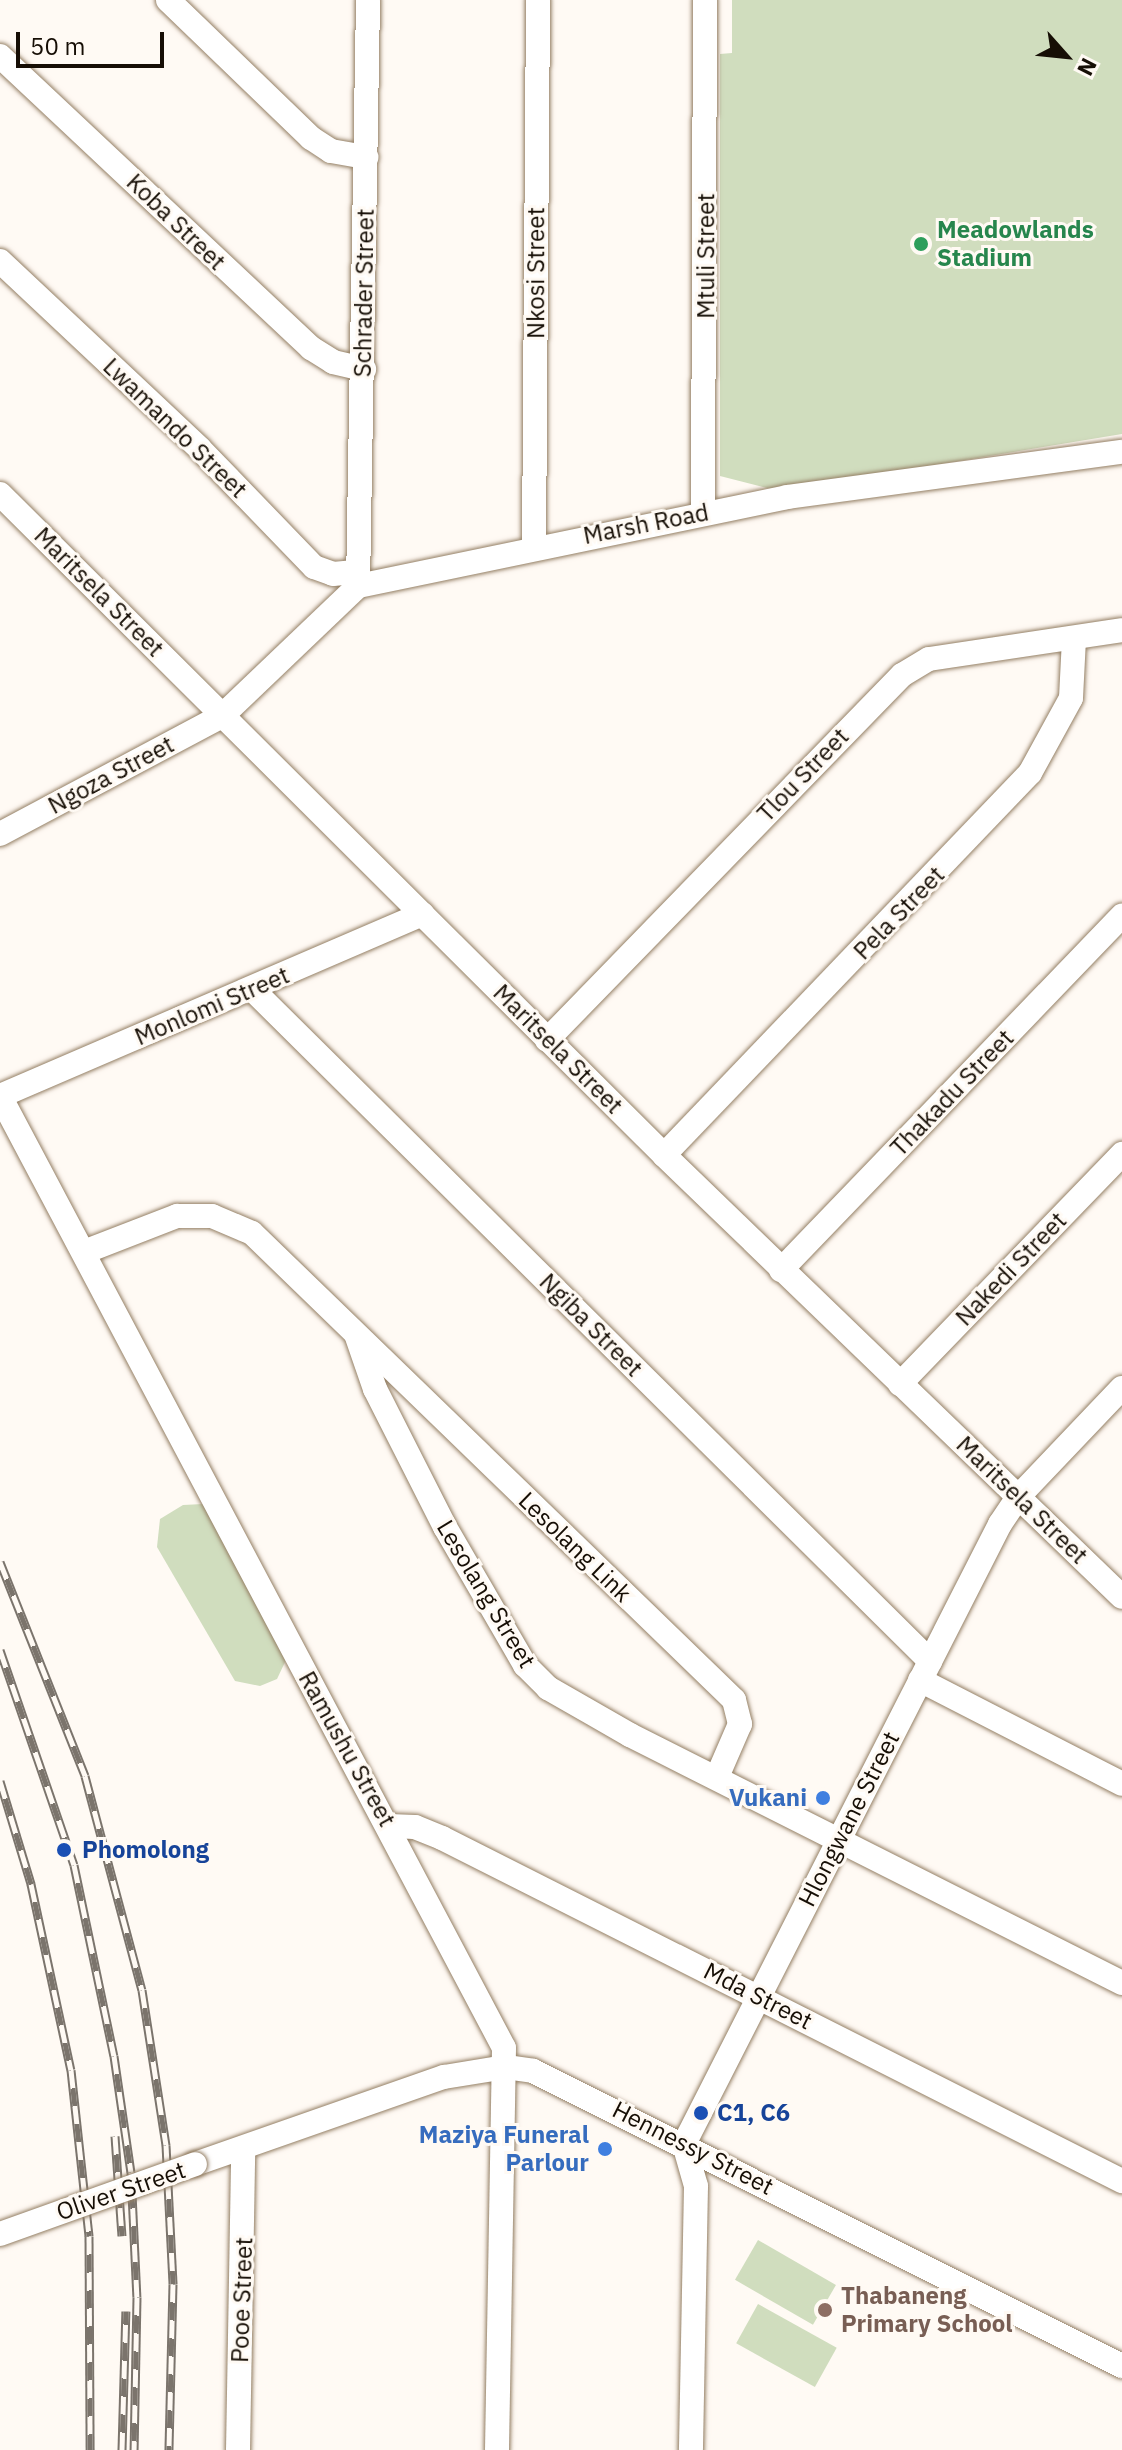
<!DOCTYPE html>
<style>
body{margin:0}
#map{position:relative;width:1122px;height:2450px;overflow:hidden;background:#fffaf4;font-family:"IBM Plex Sans",sans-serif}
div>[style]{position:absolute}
.green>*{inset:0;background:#d0ddbe;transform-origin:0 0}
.roads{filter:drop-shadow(0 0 2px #947f64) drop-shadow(0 0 2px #947f64)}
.minor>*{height:24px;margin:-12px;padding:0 12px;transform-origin:12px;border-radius:12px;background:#fff}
.rail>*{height:9px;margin-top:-4.5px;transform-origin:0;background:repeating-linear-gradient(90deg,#fffaf4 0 18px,#7b746c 0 36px);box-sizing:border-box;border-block:2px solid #7b746c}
.bridges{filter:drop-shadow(0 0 2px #947f64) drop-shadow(0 0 2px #947f64)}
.minor-bridge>*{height:24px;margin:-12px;padding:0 12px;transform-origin:12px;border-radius:12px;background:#fff}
.dots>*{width:22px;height:22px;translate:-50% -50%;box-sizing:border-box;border:4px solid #fffaf4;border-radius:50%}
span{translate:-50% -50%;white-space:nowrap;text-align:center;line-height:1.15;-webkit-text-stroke:6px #fffaf4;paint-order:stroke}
.street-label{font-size:24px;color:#160e05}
.leisure-label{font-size:24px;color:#27864d;font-weight:700}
.left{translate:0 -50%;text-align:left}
.shop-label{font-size:24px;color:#366cbe;font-weight:700}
.right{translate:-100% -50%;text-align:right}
.transit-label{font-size:24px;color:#164399;font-weight:700}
.education-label{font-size:24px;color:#785e54;font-weight:700}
.north{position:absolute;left:1026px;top:16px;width:80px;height:80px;-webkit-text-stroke:6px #fffaf4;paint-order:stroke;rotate:117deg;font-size:22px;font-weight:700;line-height:32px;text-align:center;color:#160e05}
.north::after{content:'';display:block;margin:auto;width:28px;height:36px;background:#160e05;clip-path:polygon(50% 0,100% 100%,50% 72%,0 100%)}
.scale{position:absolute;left:16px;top:32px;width:148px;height:36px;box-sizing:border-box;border:4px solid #160e05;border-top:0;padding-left:10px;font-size:24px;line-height:28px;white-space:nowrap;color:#160e05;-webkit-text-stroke:6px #fffaf4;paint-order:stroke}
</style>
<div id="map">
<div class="green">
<i style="clip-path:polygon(732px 0,1122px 0,1122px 434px,779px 491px,720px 476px,720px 54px,732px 53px)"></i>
<i style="clip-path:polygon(203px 1504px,286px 1660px,277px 1679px,260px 1686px,235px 1681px,157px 1547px,160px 1519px,183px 1505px)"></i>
<i style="left:758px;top:2240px;width:90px;height:46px;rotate:30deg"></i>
<i style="left:758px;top:2304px;width:90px;height:45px;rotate:29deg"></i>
</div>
<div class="roads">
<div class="minor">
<i style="left:168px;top:0;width:199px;rotate:44deg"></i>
<i style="left:311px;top:138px;width:24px;rotate:33deg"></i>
<i style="left:331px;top:151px;width:36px;rotate:10deg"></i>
<i style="left:0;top:56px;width:427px;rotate:43.2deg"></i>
<i style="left:311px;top:348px;width:26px;rotate:32deg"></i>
<i style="left:333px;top:362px;width:32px;rotate:13deg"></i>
<i style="left:0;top:261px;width:274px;rotate:43.2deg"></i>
<i style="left:200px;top:449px;width:164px;rotate:46deg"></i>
<i style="left:314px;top:567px;width:20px;rotate:20deg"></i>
<i style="left:333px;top:574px;width:25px;rotate:-5deg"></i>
<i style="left:0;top:494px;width:937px;rotate:44.87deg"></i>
<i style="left:664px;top:1155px;width:636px;rotate:43.98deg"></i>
<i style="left:703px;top:513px;width:513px;rotate:-89.78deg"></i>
<i style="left:534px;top:546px;width:546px;rotate:-89.58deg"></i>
<i style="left:358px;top:586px;width:586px;rotate:-89.02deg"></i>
<i style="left:0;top:834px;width:251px;rotate:-28deg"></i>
<i style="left:222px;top:716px;width:188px;rotate:-43.7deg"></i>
<i style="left:358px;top:586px;width:438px;rotate:-11.7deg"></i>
<i style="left:787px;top:497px;width:338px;rotate:-7.7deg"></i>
<i style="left:252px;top:989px;width:955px;rotate:44.75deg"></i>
<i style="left:547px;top:1040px;width:509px;rotate:-45.8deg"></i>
<i style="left:902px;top:675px;width:31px;rotate:-31deg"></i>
<i style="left:929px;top:659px;width:195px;rotate:-8.5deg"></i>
<i style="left:0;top:1096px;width:1077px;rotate:62.1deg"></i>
<i style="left:504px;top:2048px;width:402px;rotate:91deg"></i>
<i style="left:0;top:1096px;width:460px;rotate:-23.3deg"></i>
<i style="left:664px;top:1155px;width:529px;rotate:-46.23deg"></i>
<i style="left:1030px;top:773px;width:85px;rotate:-61.3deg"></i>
<i style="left:1071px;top:698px;width:60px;rotate:-87.1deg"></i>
<i style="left:84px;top:1252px;width:100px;rotate:-21.2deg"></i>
<i style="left:177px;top:1216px;width:35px"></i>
<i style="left:212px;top:1216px;width:43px;rotate:23deg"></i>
<i style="left:252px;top:1233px;width:671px;rotate:44.09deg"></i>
<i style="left:734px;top:1700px;width:25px;rotate:76deg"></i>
<i style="left:740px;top:1724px;width:58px;rotate:113.5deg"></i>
<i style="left:781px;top:1270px;width:492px;rotate:-46.1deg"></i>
<i style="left:357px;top:1337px;width:55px;rotate:70.9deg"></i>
<i style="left:375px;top:1389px;width:155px;rotate:63.1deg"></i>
<i style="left:445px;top:1527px;width:160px;rotate:59.9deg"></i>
<i style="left:525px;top:1665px;width:33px;rotate:45deg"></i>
<i style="left:548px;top:1688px;width:95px;rotate:29.8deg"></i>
<i style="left:630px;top:1735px;width:551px;rotate:26.75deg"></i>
<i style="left:900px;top:1384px;width:320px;rotate:-46deg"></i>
<i style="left:920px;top:1680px;width:227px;rotate:27.2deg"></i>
<i style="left:389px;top:1826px;width:26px;rotate:2deg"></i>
<i style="left:415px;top:1827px;width:29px;rotate:22deg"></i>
<i style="left:442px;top:1838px;width:762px;rotate:26.77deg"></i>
<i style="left:684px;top:2144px;width:696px;rotate:-62.99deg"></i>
<i style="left:1000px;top:1524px;width:34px;rotate:-56deg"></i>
<i style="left:1019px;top:1496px;width:149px;rotate:-46.4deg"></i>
<i style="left:684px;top:2144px;width:44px;rotate:74.1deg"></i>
<i style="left:696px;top:2186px;width:264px;rotate:91.1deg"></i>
<i style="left:195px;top:2164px;width:264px;rotate:-19.3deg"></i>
<i style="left:444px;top:2077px;width:63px;rotate:-9.2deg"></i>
<i style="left:506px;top:2067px;width:27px;rotate:8deg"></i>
<i style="left:533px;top:2071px;width:659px;rotate:26.6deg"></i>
<i style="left:238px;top:2450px;width:300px;rotate:-89deg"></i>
</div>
</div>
<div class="rail">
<i style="left:0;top:1562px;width:230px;rotate:68.3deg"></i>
<i style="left:85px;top:1776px;width:221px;rotate:75.1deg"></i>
<i style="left:142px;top:1990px;width:157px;rotate:81.2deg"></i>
<i style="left:166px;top:2145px;width:139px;rotate:87.1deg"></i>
<i style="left:173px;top:2284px;width:166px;rotate:91.4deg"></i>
<i style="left:0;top:1650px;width:227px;rotate:71deg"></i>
<i style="left:74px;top:1865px;width:195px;rotate:78.2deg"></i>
<i style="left:114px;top:2056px;width:117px;rotate:81.7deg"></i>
<i style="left:131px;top:2172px;width:125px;rotate:87.3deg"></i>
<i style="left:137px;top:2297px;width:153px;rotate:91.1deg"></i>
<i style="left:0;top:1781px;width:108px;rotate:73.2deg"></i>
<i style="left:31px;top:1884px;width:190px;rotate:77.9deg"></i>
<i style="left:71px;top:2070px;width:167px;rotate:83.8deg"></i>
<i style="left:89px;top:2236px;width:214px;rotate:89.7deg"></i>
<i style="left:115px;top:2136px;width:100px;rotate:86deg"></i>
<i style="left:122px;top:2450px;width:139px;rotate:-88.4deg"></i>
</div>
<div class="bridges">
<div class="minor-bridge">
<i style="left:0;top:2234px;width:207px;rotate:-19.7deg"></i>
</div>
</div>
<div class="dots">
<i style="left:921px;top:244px;background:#2e9e5b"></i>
<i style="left:823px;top:1798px;background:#3f7fe0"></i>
<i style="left:64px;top:1850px;background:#1a4fb4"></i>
<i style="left:701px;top:2113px;background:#1a4fb4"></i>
<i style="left:605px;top:2149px;background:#3f7fe0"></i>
<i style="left:825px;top:2310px;background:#8d6e63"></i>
</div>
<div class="street-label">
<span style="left:176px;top:222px;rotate:44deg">Koba Street</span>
<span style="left:706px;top:256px;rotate:-90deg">Mtuli Street</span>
<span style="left:536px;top:273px;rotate:-90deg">Nkosi Street</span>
<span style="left:364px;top:293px;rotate:-89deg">Schrader Street</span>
<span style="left:175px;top:428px;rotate:44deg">Lwamando Street</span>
<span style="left:646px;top:524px;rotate:-11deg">Marsh Road</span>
<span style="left:99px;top:592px;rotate:45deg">Maritsela Street</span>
<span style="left:111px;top:775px;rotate:-28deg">Ngoza Street</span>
<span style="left:803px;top:775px;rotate:-46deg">Tlou Street</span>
<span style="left:899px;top:913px;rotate:-46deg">Pela Street</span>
<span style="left:212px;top:1006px;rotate:-23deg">Monlomi Street</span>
<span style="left:558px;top:1049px;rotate:45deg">Maritsela Street</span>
<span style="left:952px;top:1093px;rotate:-46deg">Thakadu Street</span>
<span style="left:1011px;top:1269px;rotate:-46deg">Nakedi Street</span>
<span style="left:591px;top:1325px;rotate:45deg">Ngiba Street</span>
<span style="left:1022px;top:1500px;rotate:44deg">Maritsela Street</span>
<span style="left:575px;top:1547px;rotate:44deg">Lesolang Link</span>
<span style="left:486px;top:1594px;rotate:59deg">Lesolang Street</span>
<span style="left:347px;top:1749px;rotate:61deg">Ramushu Street</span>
<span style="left:849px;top:1819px;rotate:-63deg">Hlongwane Street</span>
<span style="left:758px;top:1996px;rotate:27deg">Mda Street</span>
<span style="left:693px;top:2148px;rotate:27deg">Hennessy Street</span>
<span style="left:121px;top:2191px;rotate:-19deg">Oliver Street</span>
<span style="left:242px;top:2300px;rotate:-88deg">Pooe Street</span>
</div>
<div class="leisure-label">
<span class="left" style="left:937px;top:244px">Meadowlands<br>Stadium</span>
</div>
<div class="shop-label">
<span class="right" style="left:807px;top:1798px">Vukani</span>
<span class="right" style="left:589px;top:2149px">Maziya Funeral<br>Parlour</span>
</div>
<div class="transit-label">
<span class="left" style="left:82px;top:1850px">Phomolong</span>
<span class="left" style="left:717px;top:2113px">C1, C6</span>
</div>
<div class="education-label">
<span class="left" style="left:841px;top:2310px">Thabaneng<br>Primary School</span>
</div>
<div class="north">N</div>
<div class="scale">50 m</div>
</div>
